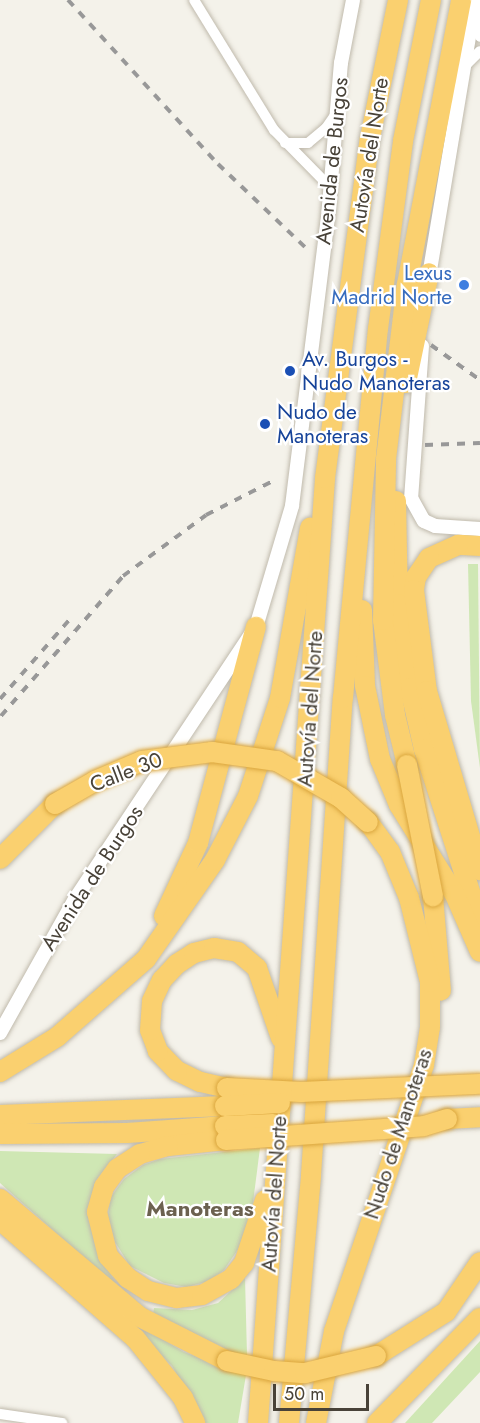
<!DOCTYPE html>
<meta charset="utf-8">
<style>
body{margin:0}
#map{position:relative;width:480px;height:1423px;overflow:hidden;background:#f4f2ea;font-family:Jost,sans-serif}
div>[style]{position:absolute}
.green>*{inset:0;background:#cfe7b4}
.roads{filter:drop-shadow(0 0 2px #c0baac) drop-shadow(0 0 2px #c0baac)}
.minor>*{height:10px;margin:-5px;padding:0 5px;transform-origin:5px;border-radius:5px;background:#fff}
.tertiary>*{height:14px;margin:-7px;padding:0 7px;transform-origin:7px;border-radius:7px;background:#fff}
.motorway>*{height:20px;margin:-10px;padding:0 10px;transform-origin:10px;border-radius:10px;background:#fad06f}
.rail>*{height:4px;margin-top:-2px;transform-origin:0;background:repeating-linear-gradient(90deg,#989898 0 8px,transparent 0 16px)}
.bridges{filter:drop-shadow(0 0 2px #daa63e) drop-shadow(0 0 2px #daa63e)}
.motorway-bridge>*{height:20px;margin:-10px;padding:0 10px;transform-origin:10px;border-radius:10px;background:#fad06f}
.dots>*{width:16px;height:16px;translate:-50% -50%;box-sizing:border-box;border:3px solid #fff;border-radius:50%}
span{translate:-50% -50%;white-space:nowrap;text-align:center;line-height:1.15;-webkit-text-stroke:4.5px #fff;paint-order:stroke}
.street-label{font-size:21px;color:#484238}
.shop-label{font-size:21px;color:#366cbe}
.right{translate:-100% -50%;text-align:right}
.transit-label{font-size:21px;color:#164399}
.left{translate:0 -50%;text-align:left}
.neighbourhood-label{font-size:22px;color:#6b614f;font-weight:700}
.scale{position:absolute;left:273px;top:1384px;width:96px;height:27px;box-sizing:border-box;border:3px solid #484238;border-top:0;padding-left:8px;font-size:18px;line-height:21px;white-space:nowrap;color:#484238;-webkit-text-stroke:4px #fff;paint-order:stroke}
</style>
<div id="map">
<div class="green">
<i style="clip-path:polygon(468px 564px,478px 564px,480px 768px,471px 701px)"></i>
<i style="clip-path:polygon(260px 1148px,251px 1218px,243px 1242px,224px 1270px,209px 1281px,187px 1287px,164px 1283px,130px 1266px,115px 1242px,108px 1218px,110px 1198px,124px 1179px,143px 1165px,160px 1159px)"></i>
<i style="clip-path:polygon(0 1151px,117px 1154px,97px 1179px,88px 1211px,96px 1248px,119px 1289px,0 1183px)"></i>
<i style="clip-path:polygon(245px 1278px,247px 1355px,229px 1352px,153px 1315px,154px 1308px,192px 1310px,218px 1303px)"></i>
<i style="clip-path:polygon(130px 1320px,184px 1352px,246px 1375px,238px 1423px,205px 1423px,172px 1366px,128px 1322px)"></i>
<i style="clip-path:polygon(480px 1341px,480px 1372px,432px 1423px,405px 1423px)"></i>
</div>
<div class="roads">
<div class="minor">
<i style="left:194px;top:0;width:153px;rotate:58.4deg"></i>
<i style="left:274px;top:130px;width:77px;rotate:45.5deg"></i>
<i style="left:477px;top:15px;width:22px;rotate:82deg"></i>
<i style="left:465px;top:66px;width:21px;rotate:-45deg"></i>
<i style="left:285px;top:143px;width:23px"></i>
<i style="left:308px;top:143px;width:23px;rotate:-40deg"></i>
<i style="left:326px;top:128px;width:16px;rotate:-55deg"></i>
<i style="left:0;top:1414px;width:63px;rotate:8.3deg"></i>
</div>
<div class="tertiary">
<i style="left:428px;top:282px;width:286px;rotate:-80.5deg"></i>
<i style="left:422px;top:346px;width:152px;rotate:94.1deg"></i>
<i style="left:411px;top:498px;width:26px;rotate:61deg"></i>
<i style="left:424px;top:521px;width:12px;rotate:24deg"></i>
<i style="left:435px;top:526px;width:45px;rotate:3.8deg"></i>
<i style="left:0;top:1033px;width:154px;rotate:-60.8deg"></i>
<i style="left:75px;top:899px;width:327px;rotate:-56.4deg"></i>
<i style="left:256px;top:627px;width:126px;rotate:-73.4deg"></i>
<i style="left:292px;top:506px;width:291px;rotate:-82.9deg"></i>
<i style="left:328px;top:217px;width:155px;rotate:-85.2deg"></i>
<i style="left:341px;top:63px;width:64px;rotate:-79.2deg"></i>
</div>
<div class="motorway">
<i style="left:406px;top:383px;width:112px;rotate:-78.2deg"></i>
<i style="left:396px;top:501px;width:103px;rotate:88.9deg"></i>
<i style="left:398px;top:604px;width:85px;rotate:81.9deg"></i>
<i style="left:410px;top:688px;width:63px;rotate:77.1deg"></i>
<i style="left:424px;top:749px;width:182px;rotate:72.1deg"></i>
<i style="left:480px;top:546px;width:22px;rotate:-177deg"></i>
<i style="left:458px;top:545px;width:32px;rotate:156deg"></i>
<i style="left:429px;top:558px;width:23px;rotate:124deg"></i>
<i style="left:416px;top:577px;width:13px;rotate:99deg"></i>
<i style="left:414px;top:590px;width:102px;rotate:82.7deg"></i>
<i style="left:427px;top:691px;width:187px;rotate:73.5deg"></i>
<i style="left:362px;top:610px;width:76px;rotate:87.7deg"></i>
<i style="left:365px;top:686px;width:75px;rotate:78.4deg"></i>
<i style="left:380px;top:759px;width:50px;rotate:67.6deg"></i>
<i style="left:399px;top:805px;width:106px;rotate:58.1deg"></i>
<i style="left:455px;top:895px;width:62px;rotate:66.3deg"></i>
<i style="left:407px;top:765px;width:51px;rotate:-103.5deg"></i>
<i style="left:395px;top:715px;width:96px;rotate:-97.2deg"></i>
<i style="left:383px;top:620px;width:161px;rotate:-88.9deg"></i>
<i style="left:386px;top:459px;width:176px;rotate:-83.2deg"></i>
<i style="left:407px;top:284px;width:289px;rotate:-79.2deg"></i>
<i style="left:0;top:859px;width:78px;rotate:-45deg"></i>
<i style="left:433px;top:896px;width:95px;rotate:85.2deg"></i>
<i style="left:164px;top:916px;width:81px;rotate:-65deg"></i>
<i style="left:198px;top:843px;width:224px;rotate:-75deg"></i>
<i style="left:0;top:1072px;width:67px;rotate:-31.6deg"></i>
<i style="left:57px;top:1037px;width:118px;rotate:-41.2deg"></i>
<i style="left:146px;top:959px;width:121px;rotate:-55.1deg"></i>
<i style="left:215px;top:860px;width:72px;rotate:-62.7deg"></i>
<i style="left:248px;top:796px;width:103px;rotate:-71.9deg"></i>
<i style="left:280px;top:698px;width:173px;rotate:-80deg"></i>
<i style="left:227px;top:1088px;width:28px;rotate:-167deg"></i>
<i style="left:200px;top:1082px;width:25px;rotate:-154deg"></i>
<i style="left:177px;top:1071px;width:28px;rotate:-134deg"></i>
<i style="left:158px;top:1051px;width:22px;rotate:-111deg"></i>
<i style="left:150px;top:1030px;width:29px;rotate:-86deg"></i>
<i style="left:152px;top:1001px;width:23px;rotate:-65deg"></i>
<i style="left:162px;top:980px;width:22px;rotate:-47deg"></i>
<i style="left:177px;top:964px;width:20px;rotate:-33deg"></i>
<i style="left:194px;top:953px;width:21px;rotate:-14deg"></i>
<i style="left:214px;top:948px;width:24px;rotate:9deg"></i>
<i style="left:238px;top:952px;width:25px;rotate:40deg"></i>
<i style="left:257px;top:968px;width:74px;rotate:71.1deg"></i>
<i style="left:0;top:1115px;width:225px;rotate:-2.3deg"></i>
<i style="left:447px;top:1119px;width:33px;rotate:-3deg"></i>
<i style="left:0;top:1134px;width:127px;rotate:-0.5deg"></i>
<i style="left:127px;top:1133px;width:98px;rotate:-4.1deg"></i>
<i style="left:226px;top:1140px;width:58px;rotate:174.1deg"></i>
<i style="left:168px;top:1146px;width:29px;rotate:164deg"></i>
<i style="left:140px;top:1154px;width:27px;rotate:147deg"></i>
<i style="left:117px;top:1169px;width:22px;rotate:126deg"></i>
<i style="left:104px;top:1187px;width:26px;rotate:106deg"></i>
<i style="left:97px;top:1212px;width:45px;rotate:76deg"></i>
<i style="left:108px;top:1256px;width:30px;rotate:48deg"></i>
<i style="left:128px;top:1278px;width:24px;rotate:33deg"></i>
<i style="left:148px;top:1291px;width:30px;rotate:14deg"></i>
<i style="left:177px;top:1298px;width:25px;rotate:-7deg"></i>
<i style="left:202px;top:1295px;width:33px;rotate:-29deg"></i>
<i style="left:231px;top:1279px;width:21px;rotate:-51deg"></i>
<i style="left:244px;top:1263px;width:66px;rotate:-71.6deg"></i>
<i style="left:0;top:1199px;width:183px;rotate:40.1deg"></i>
<i style="left:140px;top:1317px;width:97px;rotate:26.8deg"></i>
<i style="left:0;top:1220px;width:179px;rotate:41.2deg"></i>
<i style="left:135px;top:1338px;width:77px;rotate:51.3deg"></i>
<i style="left:183px;top:1398px;width:28px;rotate:64deg"></i>
<i style="left:376px;top:1356px;width:83px;rotate:-32.2deg"></i>
<i style="left:446px;top:1312px;width:60px;rotate:-55.8deg"></i>
<i style="left:258px;top:1423px;width:947px;rotate:-85.94deg"></i>
<i style="left:325px;top:478px;width:343px;rotate:-82.5deg"></i>
<i style="left:370px;top:138px;width:141px;rotate:-78.5deg"></i>
<i style="left:289px;top:1423px;width:249px;rotate:-84.9deg"></i>
<i style="left:311px;top:1175px;width:478px;rotate:-86.2deg"></i>
<i style="left:343px;top:698px;width:371px;rotate:-84.6deg"></i>
<i style="left:378px;top:329px;width:190px;rotate:-82.4deg"></i>
<i style="left:403px;top:141px;width:144px;rotate:-78.8deg"></i>
<i style="left:316px;top:1423px;width:94px;rotate:-78.9deg"></i>
<i style="left:334px;top:1331px;width:281px;rotate:-71.3deg"></i>
<i style="left:424px;top:1065px;width:38px;rotate:-81deg"></i>
<i style="left:430px;top:1027px;width:45px;rotate:-90deg"></i>
<i style="left:430px;top:982px;width:87px;rotate:-104deg"></i>
<i style="left:409px;top:898px;width:50px;rotate:-112.4deg"></i>
<i style="left:390px;top:852px;width:37px;rotate:-126deg"></i>
<i style="left:377px;top:1423px;width:147px;rotate:-45.6deg"></i>
</div>
</div>
<div class="rail">
<i style="left:68px;top:0;width:222px;rotate:47.6deg"></i>
<i style="left:218px;top:164px;width:120px;rotate:43.7deg"></i>
<i style="left:431px;top:345px;width:60px;rotate:35.5deg"></i>
<i style="left:425px;top:445px;width:55px;rotate:-2.1deg"></i>
<i style="left:0;top:699px;width:108px;rotate:-48.8deg"></i>
<i style="left:1px;top:716px;width:186px;rotate:-48.9deg"></i>
<i style="left:123px;top:576px;width:103px;rotate:-36.3deg"></i>
<i style="left:206px;top:515px;width:75px;rotate:-26.9deg"></i>
</div>
<div class="bridges">
<div class="motorway-bridge">
<i style="left:407px;top:765px;width:134px;rotate:78.8deg"></i>
<i style="left:55px;top:804px;width:46px;rotate:-29.9deg"></i>
<i style="left:95px;top:781px;width:51px;rotate:-23.1deg"></i>
<i style="left:142px;top:761px;width:71px;rotate:-7.3deg"></i>
<i style="left:212px;top:752px;width:66px;rotate:7.9deg"></i>
<i style="left:277px;top:761px;width:74px;rotate:30deg"></i>
<i style="left:341px;top:798px;width:36px;rotate:42deg"></i>
<i style="left:227px;top:1088px;width:74px;rotate:3.1deg"></i>
<i style="left:301px;top:1092px;width:179px;rotate:-2.6deg"></i>
<i style="left:225px;top:1106px;width:55px;rotate:-3.1deg"></i>
<i style="left:225px;top:1126px;width:48px;rotate:-2.4deg"></i>
<i style="left:226px;top:1140px;width:198px;rotate:-4deg"></i>
<i style="left:424px;top:1126px;width:24px;rotate:-17deg"></i>
<i style="left:227px;top:1361px;width:48px;rotate:12deg"></i>
<i style="left:274px;top:1371px;width:31px;rotate:4deg"></i>
<i style="left:305px;top:1373px;width:73px;rotate:-13.5deg"></i>
</div>
</div>
<div class="dots">
<i style="left:464px;top:285px;background:#3f7fe0"></i>
<i style="left:290px;top:371px;background:#1a4fb4"></i>
<i style="left:265px;top:424px;background:#1a4fb4"></i>
</div>
<div class="street-label">
<span style="left:369px;top:155px;rotate:-81deg">Autovía del Norte</span>
<span style="left:332px;top:161px;rotate:-84deg">Avenida de Burgos</span>
<span style="left:310px;top:709px;rotate:-86deg">Autovía del Norte</span>
<span style="left:126px;top:772px;rotate:-21deg">Calle 30</span>
<span style="left:92px;top:878px;rotate:-57deg">Avenida de Burgos</span>
<span style="left:398px;top:1134px;rotate:-72deg">Nudo de Manoteras</span>
<span style="left:274px;top:1194px;rotate:-86deg">Autovía del Norte</span>
</div>
<div class="shop-label">
<span class="right" style="left:452px;top:285px">Lexus<br>Madrid Norte</span>
</div>
<div class="transit-label">
<span class="left" style="left:302px;top:371px">Av. Burgos -<br>Nudo Manoteras</span>
<span class="left" style="left:277px;top:424px">Nudo de<br>Manoteras</span>
</div>
<div class="neighbourhood-label">
<span style="left:200px;top:1209px">Manoteras</span>
</div>
<div class="scale">50 m</div>
</div>
